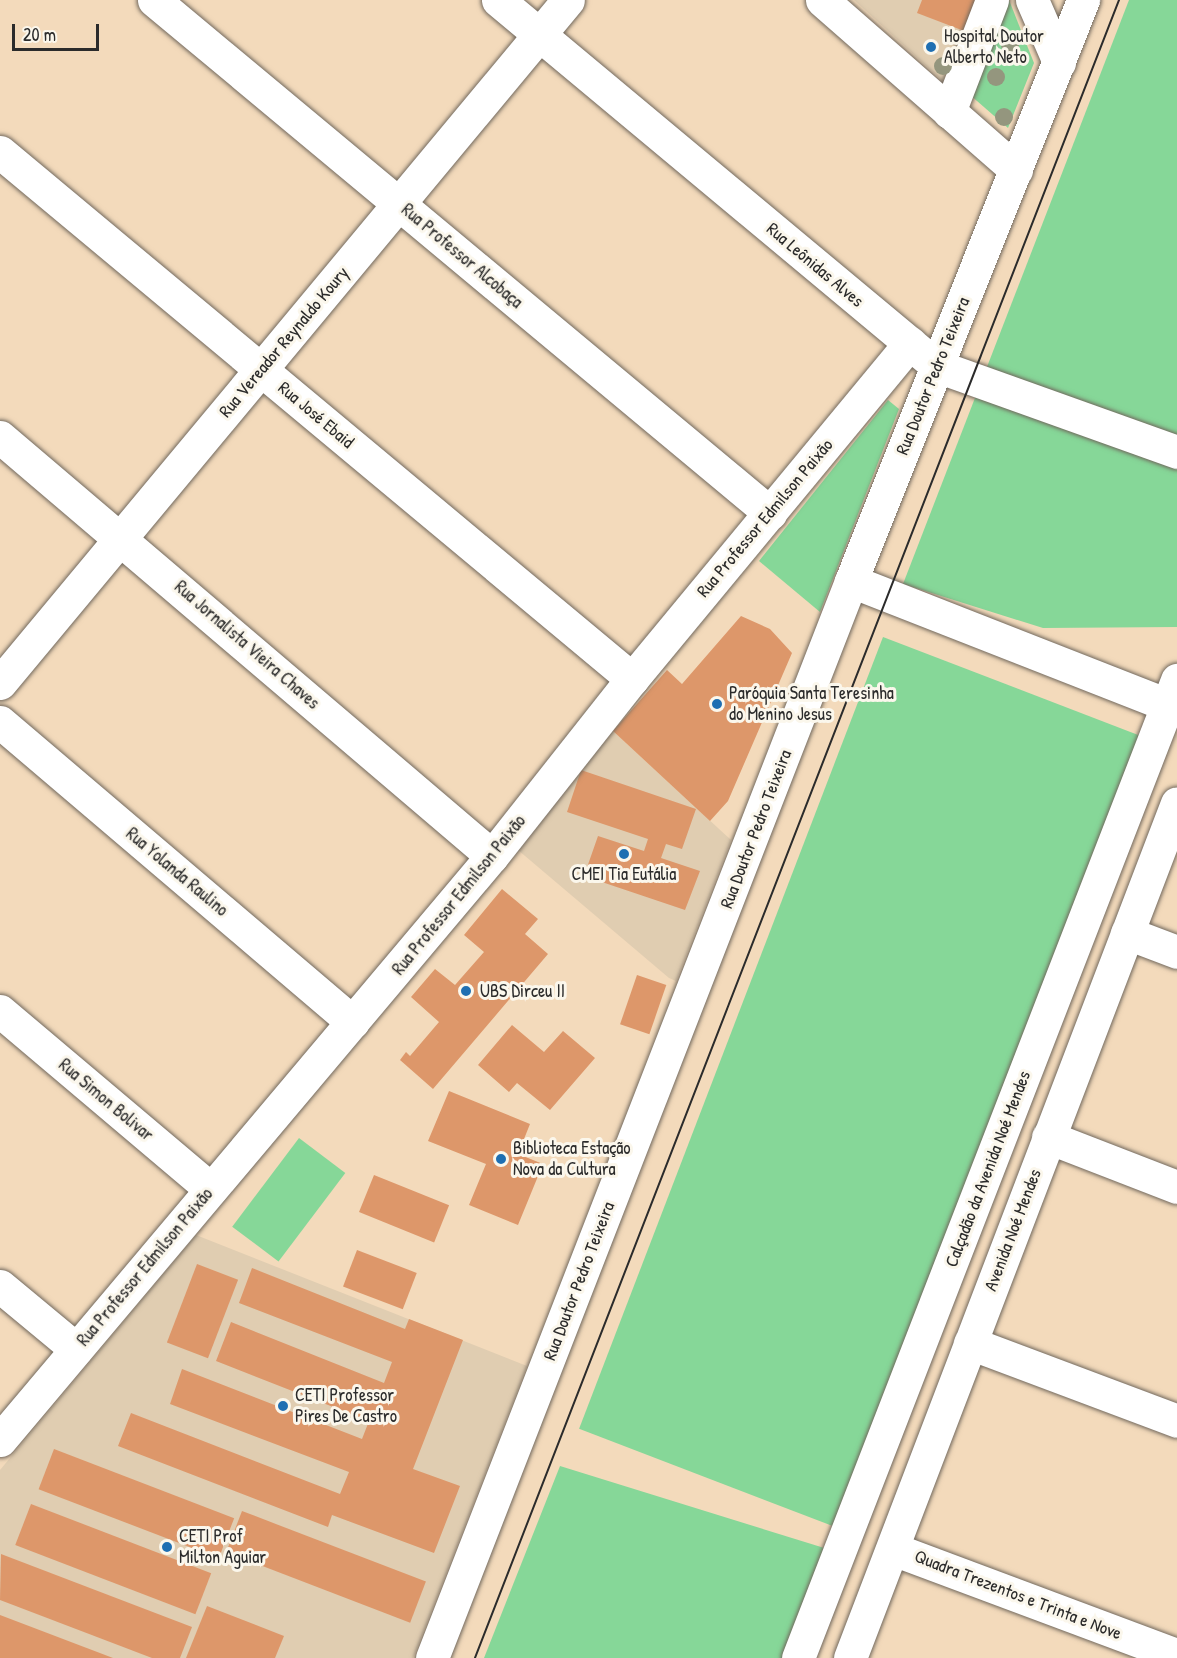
<!DOCTYPE html>
<meta charset="utf-8">
<style>
body{margin:0}
#map{position:relative;width:1177px;height:1658px;overflow:hidden;background:#f3dabb;font-family:"Patrick Hand",sans-serif}
div>[style]{position:absolute}
.built>*{inset:0;background:#e0cdb1}
.green>*{inset:0;background:#86d798;transform-origin:0 0}
.building>*{inset:0;background:#dd976a;transform-origin:0 0}
.roads{filter:drop-shadow(0 0 2px #71685d) drop-shadow(0 0 2px #71685d)}
.minor>*{height:33px;margin:-16.5px;padding:0 16.5px;transform-origin:16.5px;border-radius:16.5px;background:#fff}
.major>*{height:33px;margin:-16.5px;padding:0 16.5px;transform-origin:16.5px;border-radius:16.5px;background:#fff}
.tram>*{height:1.5px;margin:-0.75px;padding:0 0.75px;transform-origin:0.75px;border-radius:0.75px;background:#2b2b2b}
.trees>*{width:18px;height:18px;margin:-9px;border-radius:50%;background:#94967e}
.dots>*{width:16px;height:16px;translate:-50% -50%;box-sizing:border-box;border:3px solid #fbf7ec;border-radius:50%}
span{translate:-50% -50%;white-space:nowrap;text-align:center;line-height:1.15;-webkit-text-stroke:6px #fbf7ec;paint-order:stroke}
.poi-label{font-size:18px;color:#2b2b2b}
.left{translate:0 -50%;text-align:left}
.street-label{font-size:18px;color:#2b2b2b}
.scale{position:absolute;left:12px;top:24px;width:87px;height:27px;box-sizing:border-box;border:3px solid #2b2b2b;border-top:0;padding-left:8px;font-size:18px;line-height:21px;white-space:nowrap;color:#2b2b2b;-webkit-text-stroke:4px #fbf7ec;paint-order:stroke}
</style>
<div id="map">
<div class="built">
<i style="clip-path:polygon(854px 0,975px 0,943px 81px)"></i>
<i style="clip-path:polygon(613px 731px,731px 840px,676px 981px,669px 978px,518px 850px)"></i>
<i style="clip-path:polygon(196px 1235px,527px 1366px,413px 1658px,0 1658px,0 1470px)"></i>
</div>
<div class="green">
<i style="clip-path:polygon(1006px 0,1009px 0,1034px 63px,1008px 128px,969px 94px)"></i>
<i style="clip-path:polygon(1129px 0,1177px 0,1177px 627px,1043px 628px,903px 584px)"></i>
<i style="clip-path:polygon(888px 400px,899px 409px,820px 612px,759px 561px)"></i>
<i style="left:883px;top:637px;width:281px;height:848px;rotate:21deg"></i>
<i style="left:299px;top:1138px;width:58px;height:111px;rotate:37deg"></i>
<i style="clip-path:polygon(560px 1466px,834px 1551px,792px 1658px,484px 1658px)"></i>
</div>
<div class="building">
<i style="clip-path:polygon(922px 0,995px 0,985px 39px,917px 13px)"></i>
<i style="clip-path:polygon(741px 616px,770px 629px,792px 653px,728px 801px,710px 821px,613px 731px,667px 670px,682px 684px)"></i>
<i style="clip-path:polygon(581px 770px,696px 809px,682px 849px,666px 844px,661px 858px,700px 871px,685px 910px,584px 876px,598px 836px,644px 851px,648px 839px,567px 812px)"></i>
<i style="clip-path:polygon(502px 889px,538px 919px,525px 934px,548px 954px,433px 1089px,400px 1060px,406px 1052px,410px 1056px,439px 1022px,411px 997px,435px 969px,455px 985px,484px 952px,464px 935px)"></i>
<i style="left:637px;top:975px;width:31px;height:52px;rotate:19deg"></i>
<i style="clip-path:polygon(512px 1025px,544px 1052px,563px 1031px,595px 1058px,550px 1110px,517px 1083px,509px 1092px,478px 1065px)"></i>
<i style="clip-path:polygon(449px 1091px,530px 1124px,518px 1154px,543px 1164px,518px 1225px,469px 1205px,486px 1164px,428px 1141px)"></i>
<i style="left:374px;top:1175px;width:81px;height:40px;rotate:22deg"></i>
<i style="left:357px;top:1250px;width:64px;height:39px;rotate:21deg"></i>
<i style="left:197px;top:1264px;width:44px;height:84px;rotate:21deg"></i>
<i style="clip-path:polygon(252px 1268px,405px 1329px,409px 1319px,463px 1340px,413px 1469px,460px 1486px,434px 1553px,332px 1515px,328px 1527px,118px 1446px,131px 1413px,340px 1494px,349px 1472px,170px 1404px,182px 1369px,362px 1439px,369px 1421px,216px 1361px,231px 1322px,384px 1383px,392px 1362px,239px 1303px)"></i>
<i style="left:54px;top:1449px;width:193px;height:43px;rotate:21deg"></i>
<i style="left:31px;top:1504px;width:193px;height:44px;rotate:21deg"></i>
<i style="left:242px;top:1511px;width:197px;height:44px;rotate:21deg"></i>
<i style="clip-path:polygon(1px 1554px,192px 1627px,180px 1658px,152px 1658px,0 1600px)"></i>
<i style="clip-path:polygon(207px 1606px,284px 1636px,275px 1658px,186px 1658px)"></i>
<i style="clip-path:polygon(0 1615px,113px 1658px,0 1658px)"></i>
</div>
<div class="roads">
<div class="minor">
<i style="left:154px;top:0;width:802px;rotate:39.79deg"></i>
<i style="left:498px;top:0;width:572px;rotate:39.82deg"></i>
<i style="left:937px;top:366px;width:255px;rotate:19.7deg"></i>
<i style="left:822px;top:0;width:258px;rotate:41.2deg"></i>
<i style="left:1032px;top:0;width:68px;rotate:66.5deg"></i>
<i style="left:949px;top:112px;width:120px;rotate:-69deg"></i>
<i style="left:0;top:152px;width:823px;rotate:39.82deg"></i>
<i style="left:0;top:437px;width:646px;rotate:40.42deg"></i>
<i style="left:851px;top:581px;width:350px;rotate:21.4deg"></i>
<i style="left:0;top:683px;width:888px;rotate:-50.25deg"></i>
<i style="left:0;top:722px;width:463px;rotate:40.4deg"></i>
<i style="left:1127px;top:933px;width:53px;rotate:20.8deg"></i>
<i style="left:0;top:1011px;width:276px;rotate:40.2deg"></i>
<i style="left:1048px;top:1137px;width:138px;rotate:21.2deg"></i>
<i style="left:0;top:1286px;width:99px;rotate:39.7deg"></i>
<i style="left:970px;top:1343px;width:221px;rotate:20.6deg"></i>
<i style="left:0;top:1440px;width:764px;rotate:-49.89deg"></i>
<i style="left:492px;top:856px;width:226px;rotate:-51.7deg"></i>
<i style="left:632px;top:679px;width:436px;rotate:-50.4deg"></i>
<i style="left:893px;top:1549px;width:303px;rotate:20.5deg"></i>
<i style="left:432px;top:1658px;width:1156px;rotate:-68.74deg"></i>
<i style="left:851px;top:581px;width:626px;rotate:-68.23deg"></i>
<i style="left:798px;top:1658px;width:1049px;rotate:-68.82deg"></i>
</div>
<div class="major">
<i style="left:850px;top:1658px;width:915px;rotate:-69.07deg"></i>
</div>
</div>
<div class="tram">
<i style="left:475px;top:1658px;width:1779px;rotate:-68.77deg"></i>
</div>
<div class="trees">
<i style="left:1010px;top:45px"></i>
<i style="left:943px;top:66px"></i>
<i style="left:996px;top:77px"></i>
<i style="left:1004px;top:117px"></i>
</div>
<div class="dots">
<i style="left:931px;top:47px;background:#1f6fb2"></i>
<i style="left:717px;top:704px;background:#1f6fb2"></i>
<i style="left:624px;top:854px;background:#1f6fb2"></i>
<i style="left:466px;top:991px;background:#1f6fb2"></i>
<i style="left:501px;top:1159px;background:#1f6fb2"></i>
<i style="left:283px;top:1406px;background:#1f6fb2"></i>
<i style="left:167px;top:1547px;background:#1f6fb2"></i>
</div>
<div class="poi-label">
<span class="left" style="left:944px;top:47px">Hospital Doutor<br>Alberto Neto</span>
<span class="left" style="left:729px;top:704px">Paróquia Santa Teresinha<br>do Menino Jesus</span>
<span style="left:624px;top:874px">CMEI Tia Eutália</span>
<span class="left" style="left:480px;top:991px">UBS Dirceu II</span>
<span class="left" style="left:513px;top:1159px">Biblioteca Estação<br>Nova da Cultura</span>
<span class="left" style="left:295px;top:1406px">CETI Professor<br>Pires De Castro</span>
<span class="left" style="left:179px;top:1547px">CETI Prof<br>Milton Aguiar</span>
</div>
<div class="street-label">
<span style="left:462px;top:256px;rotate:40deg">Rua Professor Alcobaça</span>
<span style="left:815px;top:265px;rotate:40deg">Rua Leônidas Alves</span>
<span style="left:284px;top:342px;rotate:-50deg">Rua Vereador Reynaldo Koury</span>
<span style="left:933px;top:376px;rotate:-68deg">Rua Doutor Pedro Teixeira</span>
<span style="left:316px;top:415px;rotate:40deg">Rua José Ebaid</span>
<span style="left:765px;top:518px;rotate:-50deg">Rua Professor Edmilson Paixão</span>
<span style="left:247px;top:645px;rotate:41deg">Rua Jornalista Vieira Chaves</span>
<span style="left:756px;top:829px;rotate:-69deg">Rua Doutor Pedro Teixeira</span>
<span style="left:177px;top:872px;rotate:40deg">Rua Yolanda Raulino</span>
<span style="left:459px;top:895px;rotate:-51deg">Rua Professor Edmilson Paixão</span>
<span style="left:106px;top:1100px;rotate:40deg">Rua Simon Bolivar</span>
<span style="left:988px;top:1169px;rotate:-69deg">Calçadão da Avenida Noé Mendes</span>
<span style="left:1013px;top:1230px;rotate:-69deg">Avenida Noé Mendes</span>
<span style="left:145px;top:1267px;rotate:-50deg">Rua Professor Edmilson Paixão</span>
<span style="left:579px;top:1281px;rotate:-69deg">Rua Doutor Pedro Teixeira</span>
<span style="left:1018px;top:1595px;rotate:21deg">Quadra Trezentos e Trinta e Nove</span>
</div>
<div class="scale">20 m</div>
</div>
